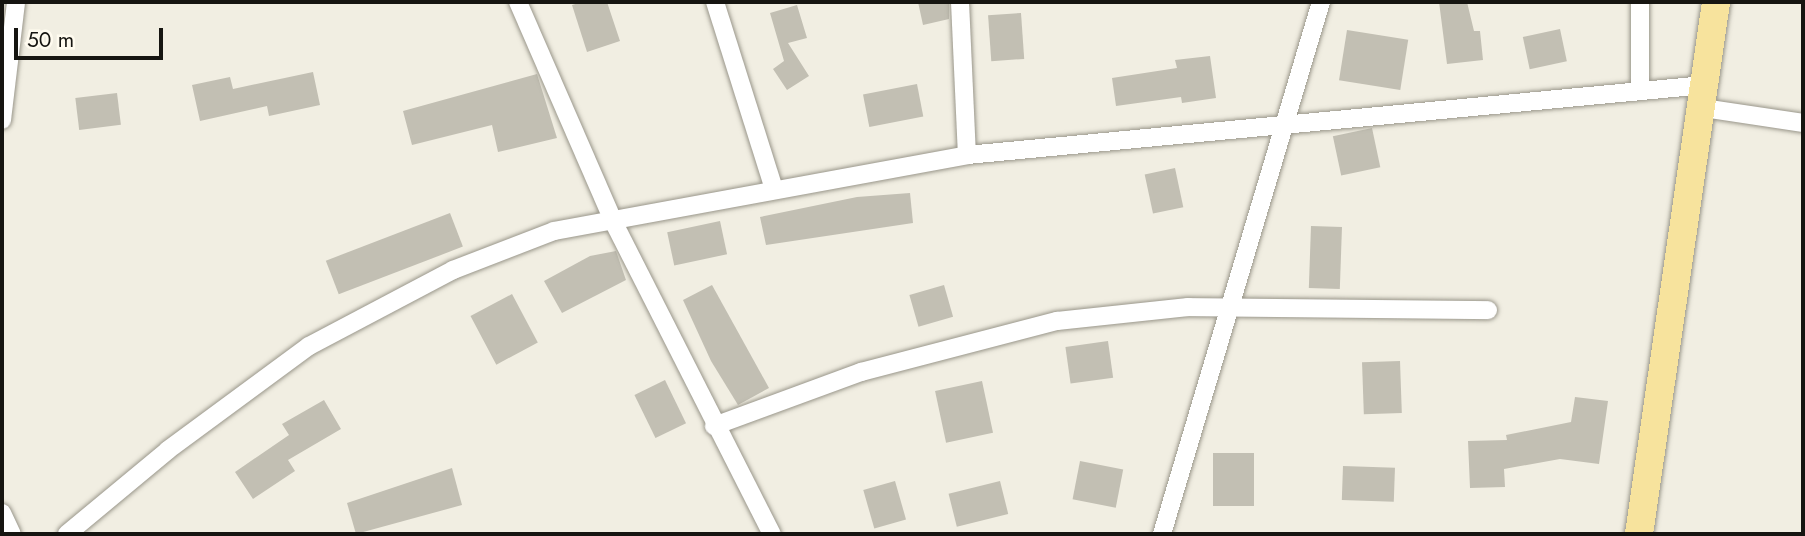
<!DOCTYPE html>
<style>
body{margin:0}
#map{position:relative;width:1805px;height:536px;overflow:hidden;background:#f1eee2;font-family:Jost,sans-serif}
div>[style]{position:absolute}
.building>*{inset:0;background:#c2bfb3;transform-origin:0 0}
.roads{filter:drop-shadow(0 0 2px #99968a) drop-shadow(0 0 2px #99968a)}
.street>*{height:18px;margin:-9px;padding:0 9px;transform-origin:9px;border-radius:9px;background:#fff}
.primary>*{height:28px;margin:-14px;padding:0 14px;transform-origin:14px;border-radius:14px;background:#f7e39d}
span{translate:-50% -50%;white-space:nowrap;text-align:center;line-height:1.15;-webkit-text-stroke:7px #fffbef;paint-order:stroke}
.frame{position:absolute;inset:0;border:4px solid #161511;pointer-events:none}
.scale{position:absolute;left:14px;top:28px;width:149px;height:32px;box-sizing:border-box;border:4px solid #161511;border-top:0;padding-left:9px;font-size:21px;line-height:24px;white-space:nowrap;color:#161511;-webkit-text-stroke:5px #fffbef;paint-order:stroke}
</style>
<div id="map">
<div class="building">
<i style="clip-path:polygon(582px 2px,607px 2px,620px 41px,587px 52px,572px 5px)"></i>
<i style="clip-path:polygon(918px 2px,949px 2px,949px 19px,923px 25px)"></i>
<i style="clip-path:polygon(1439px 2px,1467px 2px,1474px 31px,1480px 31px,1483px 60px,1447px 64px)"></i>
<i style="clip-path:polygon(797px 5px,807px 38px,788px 43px,809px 76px,787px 90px,773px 69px,784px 61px,770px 13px)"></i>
<i style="left:1021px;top:13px;width:46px;height:33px;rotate:86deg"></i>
<i style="left:1560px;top:29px;width:33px;height:38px;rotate:78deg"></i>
<i style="left:1347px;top:30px;width:62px;height:51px;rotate:9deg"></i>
<i style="clip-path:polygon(1210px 56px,1216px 98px,1182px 103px,1181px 97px,1116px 106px,1112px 78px,1177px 68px,1175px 60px)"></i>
<i style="clip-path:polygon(313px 72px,320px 105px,269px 116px,267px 106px,200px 121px,192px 85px,230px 77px,233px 89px)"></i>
<i style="clip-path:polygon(537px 74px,557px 138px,498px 152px,492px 125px,412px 145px,403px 111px)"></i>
<i style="left:917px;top:84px;width:33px;height:55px;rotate:79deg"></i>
<i style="left:117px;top:93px;width:32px;height:42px;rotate:83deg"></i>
<i style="left:1372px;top:128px;width:40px;height:40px;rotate:78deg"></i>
<i style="left:1175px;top:168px;width:40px;height:31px;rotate:78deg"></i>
<i style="clip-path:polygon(910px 193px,913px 223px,766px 245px,760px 217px,857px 197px)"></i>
<i style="left:450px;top:213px;width:36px;height:133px;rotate:69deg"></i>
<i style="left:720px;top:221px;width:34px;height:54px;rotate:78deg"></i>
<i style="left:1311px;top:226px;width:31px;height:62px;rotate:2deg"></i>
<i style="clip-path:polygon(616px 251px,626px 280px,562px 313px,544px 281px,590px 256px)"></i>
<i style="clip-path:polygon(712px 285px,769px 388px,738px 405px,711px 361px,683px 300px)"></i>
<i style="left:944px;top:285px;width:33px;height:36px;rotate:74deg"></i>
<i style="left:512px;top:294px;width:55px;height:47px;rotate:62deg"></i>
<i style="left:1108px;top:341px;width:37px;height:43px;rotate:82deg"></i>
<i style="left:1400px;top:361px;width:52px;height:38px;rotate:88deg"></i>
<i style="left:665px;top:380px;width:48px;height:34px;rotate:64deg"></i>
<i style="left:982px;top:381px;width:53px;height:48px;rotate:78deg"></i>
<i style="clip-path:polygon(1575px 397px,1608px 401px,1599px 464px,1560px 459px,1504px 469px,1505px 487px,1470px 488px,1468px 441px,1507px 440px,1506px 435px,1571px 422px)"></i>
<i style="clip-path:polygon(324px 400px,341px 429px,288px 460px,295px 471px,253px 499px,235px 472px,289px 435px,282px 424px)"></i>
<i style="left:1213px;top:453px;width:41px;height:53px"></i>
<i style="left:1080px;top:461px;width:44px;height:39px;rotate:11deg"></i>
<i style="left:1343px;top:466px;width:52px;height:34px;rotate:2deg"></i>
<i style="clip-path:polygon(452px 468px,462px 505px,356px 534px,347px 503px)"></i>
<i style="left:895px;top:481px;width:40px;height:33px;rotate:74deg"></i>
<i style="left:1000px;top:481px;width:34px;height:53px;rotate:76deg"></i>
</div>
<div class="roads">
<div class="street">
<i style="left:518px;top:2px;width:239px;rotate:66.5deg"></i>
<i style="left:613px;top:221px;width:351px;rotate:63.1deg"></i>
<i style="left:715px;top:2px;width:196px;rotate:72.5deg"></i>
<i style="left:960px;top:2px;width:153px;rotate:87.4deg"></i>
<i style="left:1640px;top:91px;width:89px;rotate:-90deg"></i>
<i style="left:1703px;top:108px;width:101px;rotate:8.5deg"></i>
<i style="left:2px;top:120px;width:119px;rotate:-83.2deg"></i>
<i style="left:714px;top:426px;width:157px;rotate:-20.2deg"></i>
<i style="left:861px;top:372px;width:203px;rotate:-14.6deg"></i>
<i style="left:1057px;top:321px;width:132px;rotate:-6.1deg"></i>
<i style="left:1188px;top:307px;width:300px;rotate:0.6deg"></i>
<i style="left:2px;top:513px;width:23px;rotate:65deg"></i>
<i style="left:67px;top:534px;width:131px;rotate:-39.7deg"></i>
<i style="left:168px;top:450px;width:175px;rotate:-36.4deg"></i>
<i style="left:309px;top:346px;width:163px;rotate:-27.8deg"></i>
<i style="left:453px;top:270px;width:108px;rotate:-21.1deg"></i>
<i style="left:554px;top:231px;width:420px;rotate:-10.4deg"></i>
<i style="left:967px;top:155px;width:741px;rotate:-5.42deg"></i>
<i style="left:1162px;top:534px;width:555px;rotate:-73.36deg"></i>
</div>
<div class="primary">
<i style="left:1639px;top:534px;width:538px;rotate:-81.76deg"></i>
</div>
</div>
<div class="frame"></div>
<div class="scale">50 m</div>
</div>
